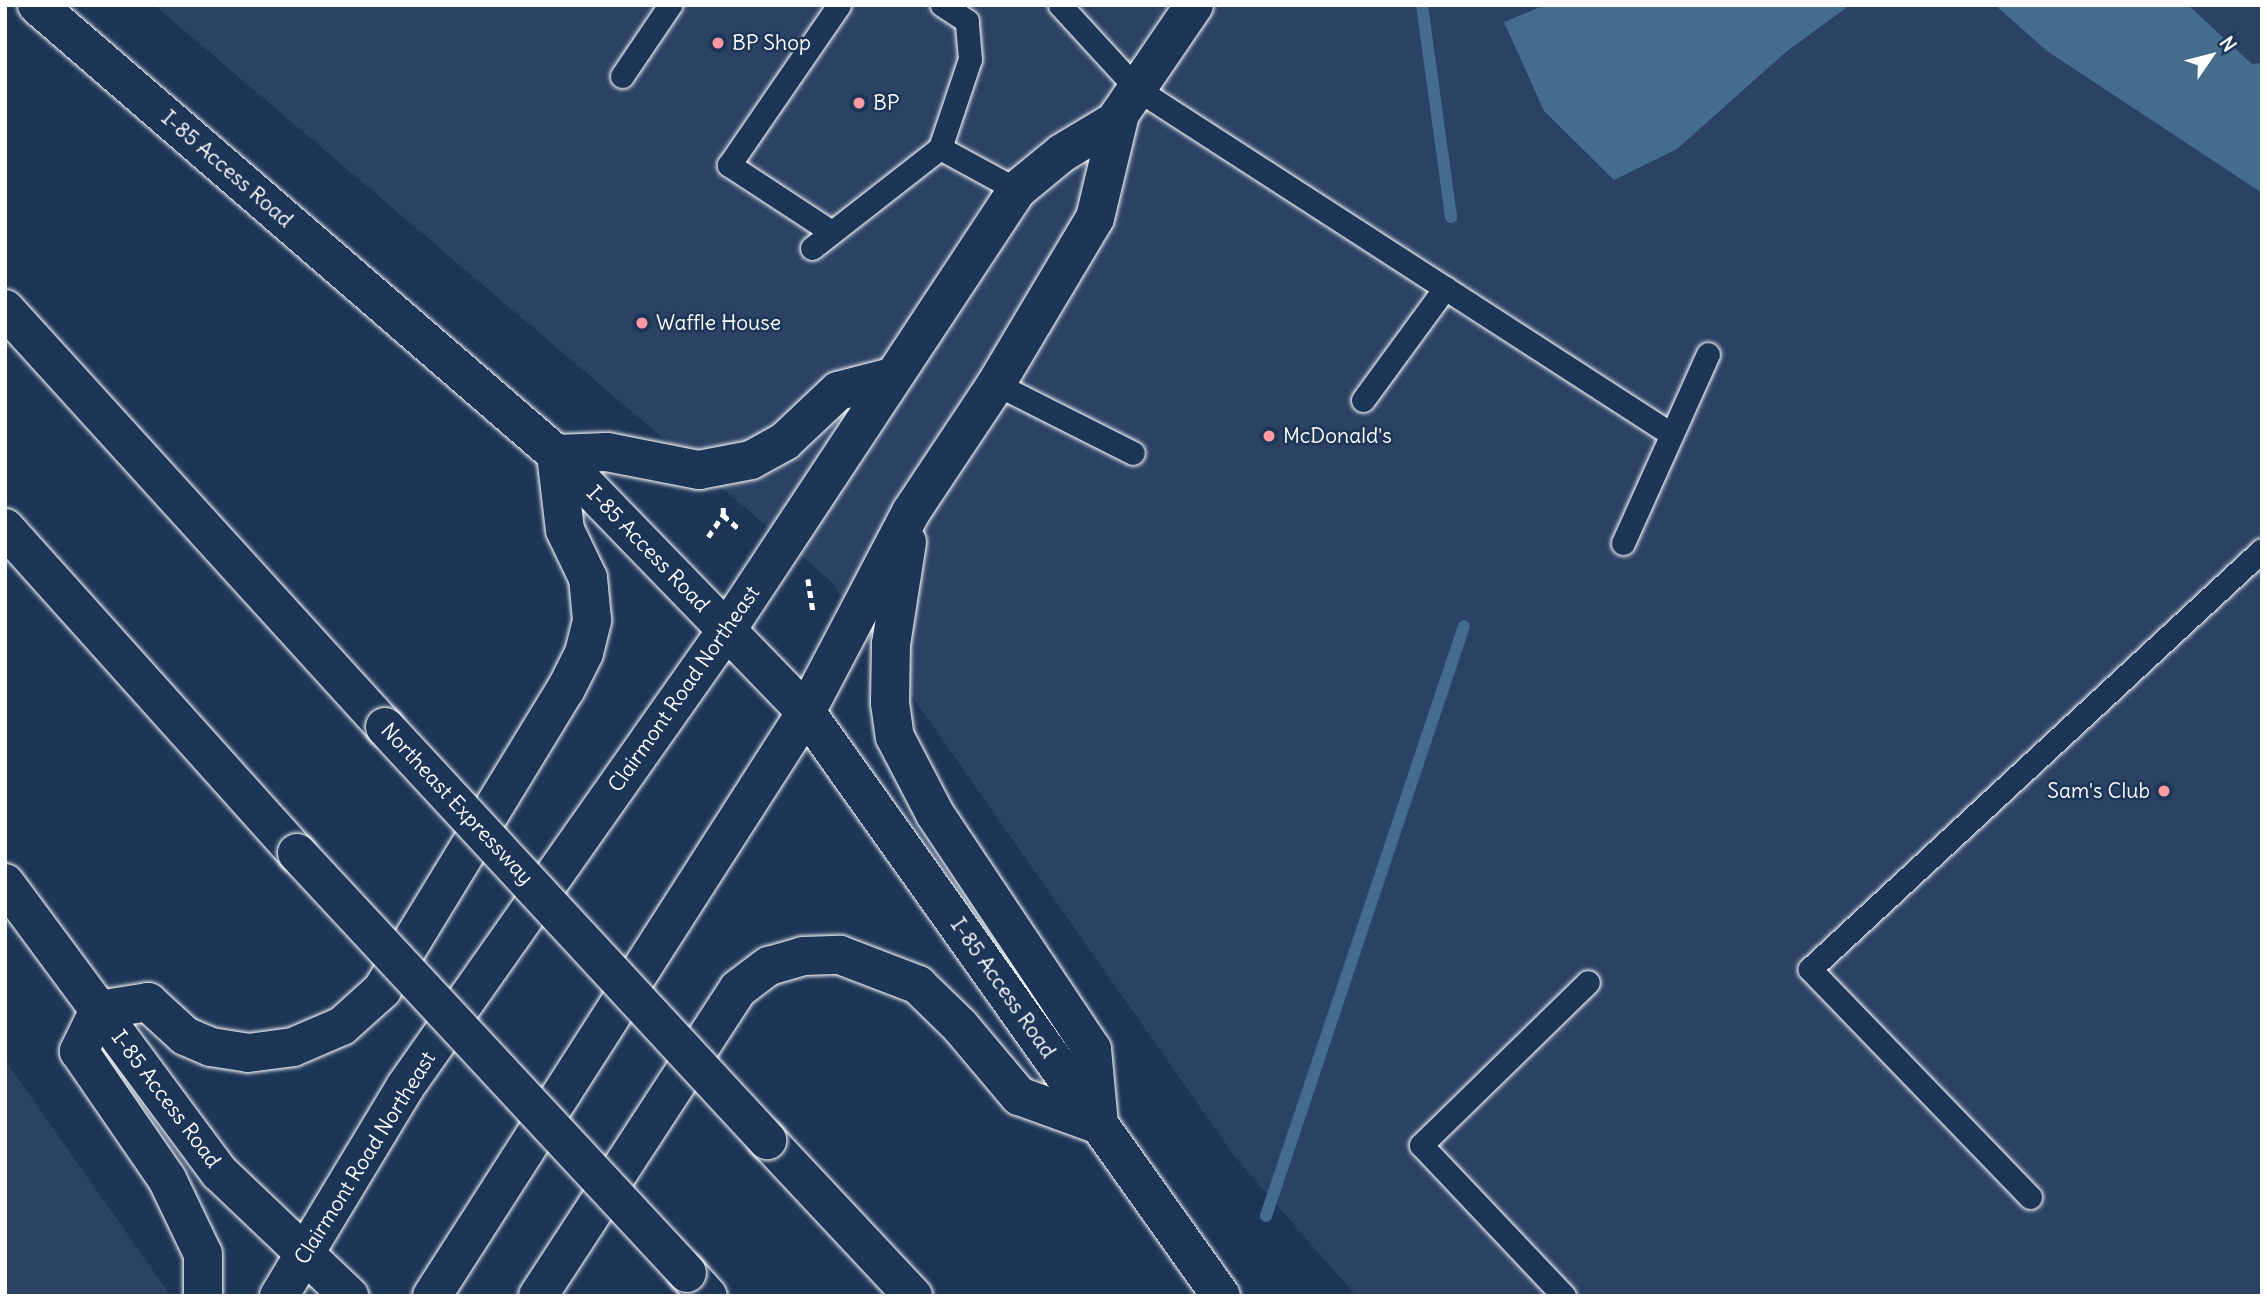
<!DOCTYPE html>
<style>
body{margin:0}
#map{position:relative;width:2267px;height:1301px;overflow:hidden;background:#1d3557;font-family:Delius,sans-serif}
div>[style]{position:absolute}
.built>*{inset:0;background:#2c4265}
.water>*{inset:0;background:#446c8b}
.stream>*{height:12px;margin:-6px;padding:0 6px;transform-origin:6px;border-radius:6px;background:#446c8b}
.path>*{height:4.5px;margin-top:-2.25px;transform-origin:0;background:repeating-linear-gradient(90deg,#fff 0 7px,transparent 0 12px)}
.roads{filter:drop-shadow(0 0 2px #fff) drop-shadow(0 0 2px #fff)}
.service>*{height:23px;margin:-11.5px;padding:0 11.5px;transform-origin:11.5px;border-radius:11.5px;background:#1d3557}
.secondary>*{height:38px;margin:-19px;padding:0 19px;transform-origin:19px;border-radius:19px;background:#1d3557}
.primary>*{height:38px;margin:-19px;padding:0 19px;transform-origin:19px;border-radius:19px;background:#1d3557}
.motorway>*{height:38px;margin:-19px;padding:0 19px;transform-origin:19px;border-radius:19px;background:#1d3557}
.bridges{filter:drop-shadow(0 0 2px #fff) drop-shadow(0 0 2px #fff)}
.motorway-bridge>*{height:38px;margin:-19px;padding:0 19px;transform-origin:19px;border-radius:19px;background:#1d3557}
.dots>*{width:19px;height:19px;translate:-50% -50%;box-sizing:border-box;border:4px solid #1d3557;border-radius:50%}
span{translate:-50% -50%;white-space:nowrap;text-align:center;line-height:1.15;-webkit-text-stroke:5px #1d3557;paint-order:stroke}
.poi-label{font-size:21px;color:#fff}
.left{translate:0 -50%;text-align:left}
.right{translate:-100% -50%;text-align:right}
.street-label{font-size:21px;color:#fff}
.frame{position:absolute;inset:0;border:7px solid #fff;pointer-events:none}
.north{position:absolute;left:2176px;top:21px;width:70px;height:70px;-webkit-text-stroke:5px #1d3557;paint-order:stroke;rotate:55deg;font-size:19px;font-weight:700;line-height:28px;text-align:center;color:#fff}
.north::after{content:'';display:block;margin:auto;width:24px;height:32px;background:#fff;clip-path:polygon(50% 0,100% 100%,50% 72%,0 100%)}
</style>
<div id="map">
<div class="built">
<i style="clip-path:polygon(154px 5px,2262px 5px,2262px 1296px,1356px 1296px,1235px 1157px,832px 582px)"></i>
<i style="clip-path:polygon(5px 1060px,171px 1296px,5px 1296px)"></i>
</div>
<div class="water">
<i style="clip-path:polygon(1545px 5px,1850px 5px,1786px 52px,1677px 149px,1614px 180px,1544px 111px,1504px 22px)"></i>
<i style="clip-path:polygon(1995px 5px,2188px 5px,2252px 64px,2262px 63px,2262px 193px,2047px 51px)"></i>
</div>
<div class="stream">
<i style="left:1422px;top:5px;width:214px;rotate:82.2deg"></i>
<i style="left:1266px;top:1216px;width:622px;rotate:-71.45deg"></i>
</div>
<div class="path">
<i style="left:723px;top:515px;width:21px;rotate:41deg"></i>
<i style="left:708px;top:537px;width:27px;rotate:-56deg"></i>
<i style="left:723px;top:515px;width:10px;rotate:-90deg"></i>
<i style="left:808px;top:579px;width:33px;rotate:81deg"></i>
</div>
<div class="roads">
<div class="service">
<i style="left:1060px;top:5px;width:114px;rotate:47.5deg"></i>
<i style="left:1137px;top:89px;width:636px;rotate:32.87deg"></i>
<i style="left:622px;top:76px;width:86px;rotate:-55.9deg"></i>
<i style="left:940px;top:148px;width:94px;rotate:-71.4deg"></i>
<i style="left:970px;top:59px;width:38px;rotate:-95deg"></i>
<i style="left:967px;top:21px;width:30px;rotate:-147deg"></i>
<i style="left:830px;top:231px;width:121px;rotate:-146.8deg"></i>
<i style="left:729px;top:165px;width:194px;rotate:-55.5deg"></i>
<i style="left:812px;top:248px;width:162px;rotate:-38deg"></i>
<i style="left:940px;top:148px;width:88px;rotate:28.6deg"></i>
<i style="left:996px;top:384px;width:153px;rotate:26.7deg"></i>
<i style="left:1363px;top:400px;width:139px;rotate:-53.8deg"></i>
<i style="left:1623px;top:543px;width:207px;rotate:-65.8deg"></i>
<i style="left:2030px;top:1197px;width:317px;rotate:-134deg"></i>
<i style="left:1810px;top:969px;width:616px;rotate:-42.83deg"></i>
<i style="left:1564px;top:1296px;width:208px;rotate:-133.4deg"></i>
<i style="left:1421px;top:1145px;width:233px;rotate:-44.3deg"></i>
</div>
<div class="secondary">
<i style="left:37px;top:5px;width:686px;rotate:40.86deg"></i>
<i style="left:556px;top:454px;width:359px;rotate:45.9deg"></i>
<i style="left:806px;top:712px;width:716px;rotate:54.6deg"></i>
<i style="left:5px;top:883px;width:360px;rotate:53.5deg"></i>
<i style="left:219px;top:1172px;width:180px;rotate:43.6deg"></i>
<i style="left:99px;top:1010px;width:50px;rotate:-9.3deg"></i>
<i style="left:148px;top:1002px;width:50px;rotate:42.6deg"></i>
<i style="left:185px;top:1036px;width:28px;rotate:23deg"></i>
<i style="left:211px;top:1047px;width:37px;rotate:9deg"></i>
<i style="left:248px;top:1053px;width:45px;rotate:-7.6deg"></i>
<i style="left:293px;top:1047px;width:53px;rotate:-23.2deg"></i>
<i style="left:342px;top:1026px;width:54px;rotate:-42deg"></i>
<i style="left:382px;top:990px;width:353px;rotate:-58.6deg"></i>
<i style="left:566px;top:689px;width:40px;rotate:-63.4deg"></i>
<i style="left:584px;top:653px;width:34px;rotate:-76deg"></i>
<i style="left:592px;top:620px;width:42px;rotate:-95.4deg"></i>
<i style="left:588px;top:578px;width:53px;rotate:-115.6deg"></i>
<i style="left:565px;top:530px;width:77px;rotate:-96.8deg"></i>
<i style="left:538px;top:1296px;width:366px;rotate:-56.9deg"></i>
<i style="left:738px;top:989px;width:39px;rotate:-37deg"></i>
<i style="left:769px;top:966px;width:35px;rotate:-16deg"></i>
<i style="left:803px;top:956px;width:37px;rotate:-2deg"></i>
<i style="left:840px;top:955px;width:84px;rotate:21deg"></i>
<i style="left:918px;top:985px;width:59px;rotate:44.3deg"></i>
<i style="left:960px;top:1026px;width:92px;rotate:49.9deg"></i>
<i style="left:1019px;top:1096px;width:85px;rotate:19.9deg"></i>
</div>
<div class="primary">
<i style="left:556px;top:454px;width:51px;rotate:-2.2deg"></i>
<i style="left:607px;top:452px;width:94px;rotate:11.1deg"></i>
<i style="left:699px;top:470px;width:53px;rotate:-10.9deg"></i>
<i style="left:751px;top:460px;width:39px;rotate:-29deg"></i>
<i style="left:785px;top:441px;width:73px;rotate:-43.3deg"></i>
<i style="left:838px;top:391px;width:56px;rotate:-14.5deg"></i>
<i style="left:907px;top:542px;width:103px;rotate:98.9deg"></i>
<i style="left:891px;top:644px;width:59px;rotate:91deg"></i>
<i style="left:890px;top:703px;width:34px;rotate:82deg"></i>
<i style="left:895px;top:737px;width:87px;rotate:62.5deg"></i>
<i style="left:935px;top:814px;width:283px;rotate:56.3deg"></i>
<i style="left:1092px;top:1049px;width:76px;rotate:84.7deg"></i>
<i style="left:99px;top:1010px;width:46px;rotate:116deg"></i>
<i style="left:79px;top:1051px;width:155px;rotate:55.5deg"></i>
<i style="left:167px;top:1179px;width:83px;rotate:64.4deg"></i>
<i style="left:203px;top:1254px;width:42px;rotate:90deg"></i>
<i style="left:279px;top:1296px;width:244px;rotate:-58.9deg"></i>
<i style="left:405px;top:1087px;width:558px;rotate:-54.86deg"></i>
<i style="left:726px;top:631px;width:528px;rotate:-56.58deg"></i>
<i style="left:1017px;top:190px;width:58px;rotate:-39.4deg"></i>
<i style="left:1062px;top:153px;width:62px;rotate:-31.1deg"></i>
<i style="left:1115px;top:121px;width:140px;rotate:-55.7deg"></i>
<i style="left:432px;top:1296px;width:693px;rotate:-57.36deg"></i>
<i style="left:806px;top:712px;width:226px;rotate:-62.3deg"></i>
<i style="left:911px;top:512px;width:154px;rotate:-56.4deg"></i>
<i style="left:996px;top:384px;width:193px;rotate:-59.2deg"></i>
<i style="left:1095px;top:218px;width:107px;rotate:-76.5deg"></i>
</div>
<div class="motorway">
<i style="left:5px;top:309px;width:565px;rotate:47.73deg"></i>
<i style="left:5px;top:528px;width:437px;rotate:48.1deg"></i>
<i style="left:767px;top:1140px;width:214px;rotate:46.9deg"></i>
<i style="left:687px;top:1273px;width:31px;rotate:48deg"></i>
</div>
</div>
<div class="bridges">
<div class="motorway-bridge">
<i style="left:385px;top:727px;width:563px;rotate:47.23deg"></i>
<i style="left:297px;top:853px;width:573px;rotate:47.12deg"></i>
</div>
</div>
<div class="dots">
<i style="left:718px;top:43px;background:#ff9aa2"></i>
<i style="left:859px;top:103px;background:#ff9aa2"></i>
<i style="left:642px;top:323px;background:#ff9aa2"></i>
<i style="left:1269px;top:436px;background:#ff9aa2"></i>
<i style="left:2164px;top:791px;background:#ff9aa2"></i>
</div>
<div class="poi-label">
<span class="left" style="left:732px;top:43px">BP Shop</span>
<span class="left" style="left:873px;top:103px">BP</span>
<span class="left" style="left:656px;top:323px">Waffle House</span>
<span class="left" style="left:1283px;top:436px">McDonald's</span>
<span class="right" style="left:2150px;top:791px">Sam's Club</span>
</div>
<div class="street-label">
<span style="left:227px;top:169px;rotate:41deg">I-85 Access Road</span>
<span style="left:648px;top:549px;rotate:46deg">I-85 Access Road</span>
<span style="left:684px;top:689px;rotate:-55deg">Clairmont Road Northeast</span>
<span style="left:457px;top:804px;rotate:47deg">Northeast Expressway</span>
<span style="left:1003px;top:988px;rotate:55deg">I-85 Access Road</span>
<span style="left:166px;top:1099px;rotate:53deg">I-85 Access Road</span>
<span style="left:365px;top:1158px;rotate:-58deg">Clairmont Road Northeast</span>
</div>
<div class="frame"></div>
<div class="north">N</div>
</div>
